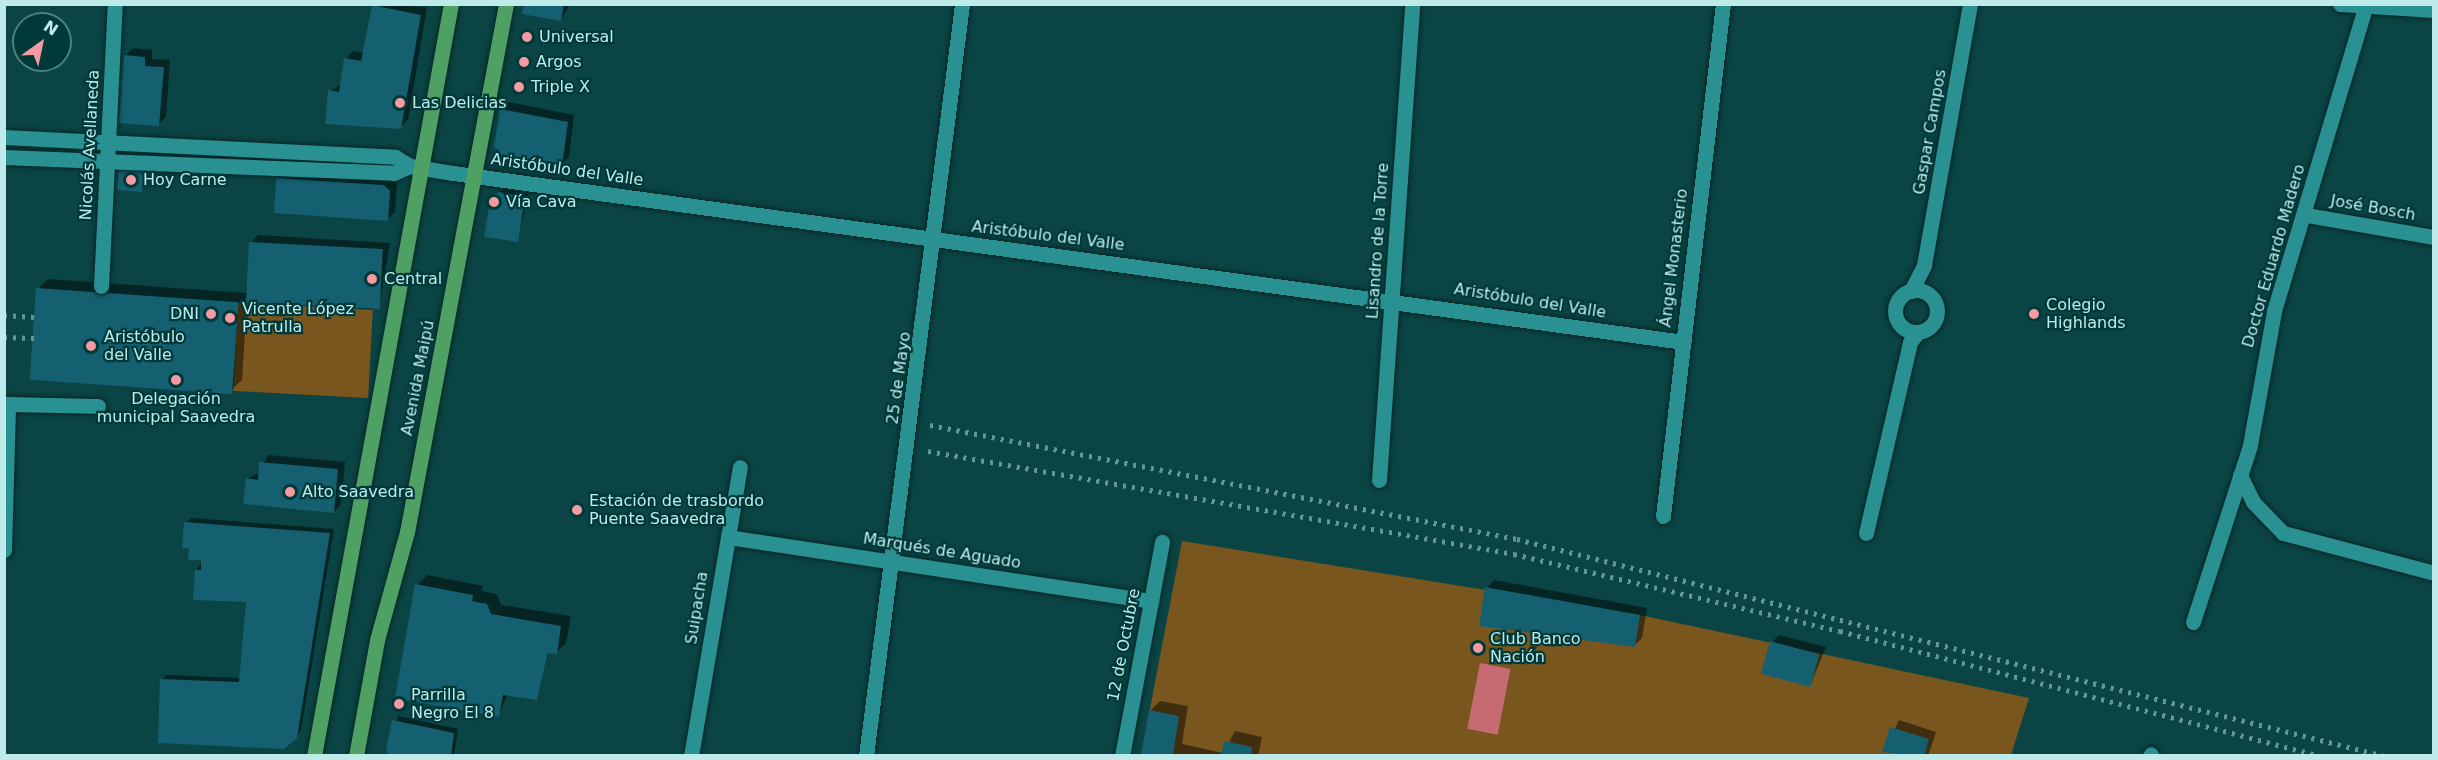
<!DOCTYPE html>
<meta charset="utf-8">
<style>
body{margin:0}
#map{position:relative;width:2438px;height:760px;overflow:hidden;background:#0b4444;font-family:"DejaVu Sans",sans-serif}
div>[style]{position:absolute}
.green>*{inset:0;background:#79561d;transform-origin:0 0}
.water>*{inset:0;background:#c76b73;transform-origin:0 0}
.shadow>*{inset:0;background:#0007}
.building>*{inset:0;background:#156070;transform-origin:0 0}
.roads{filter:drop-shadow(0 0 2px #072728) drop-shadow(0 0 2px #072728)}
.minor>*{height:15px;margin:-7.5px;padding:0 7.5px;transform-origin:7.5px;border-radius:7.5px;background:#299192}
.minor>.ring{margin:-7.5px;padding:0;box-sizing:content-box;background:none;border:15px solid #299192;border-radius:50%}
.major>*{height:15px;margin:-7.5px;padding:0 7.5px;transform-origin:7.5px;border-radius:7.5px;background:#4fa163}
.rail>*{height:4.5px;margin-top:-2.25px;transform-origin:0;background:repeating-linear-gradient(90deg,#639695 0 3px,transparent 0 9px)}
.dots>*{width:16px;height:16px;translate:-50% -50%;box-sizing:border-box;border:3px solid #00393a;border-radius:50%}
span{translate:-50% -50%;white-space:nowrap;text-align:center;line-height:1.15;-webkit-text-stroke:4.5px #00393a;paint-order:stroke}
.poi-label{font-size:16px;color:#beebea}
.left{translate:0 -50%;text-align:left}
.right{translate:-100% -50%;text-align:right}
.street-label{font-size:16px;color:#beebea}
.frame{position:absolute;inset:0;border:6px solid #beebea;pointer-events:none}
.north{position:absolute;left:12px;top:12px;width:60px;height:60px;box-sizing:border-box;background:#00393a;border:2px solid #4c8080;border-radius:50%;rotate:33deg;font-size:16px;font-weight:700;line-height:24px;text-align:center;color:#beebea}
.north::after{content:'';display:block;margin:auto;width:21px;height:27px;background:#f49aa0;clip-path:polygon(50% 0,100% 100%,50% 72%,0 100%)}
</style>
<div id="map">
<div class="green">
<i style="left:238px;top:303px;width:135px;height:88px;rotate:3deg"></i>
<i style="clip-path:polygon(1182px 541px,1640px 615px,2029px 698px,2011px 755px,1141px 756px)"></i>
</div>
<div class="water">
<i style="left:1480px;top:663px;width:31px;height:67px;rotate:11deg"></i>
</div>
<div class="shadow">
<i style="clip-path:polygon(375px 4px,427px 7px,408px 120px,400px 127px,330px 91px,342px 84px,346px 59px,353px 51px,364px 53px)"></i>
<i style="clip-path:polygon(525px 4px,570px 4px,561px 20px)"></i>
<i style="clip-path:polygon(133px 48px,152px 50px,152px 59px,170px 60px,166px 117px,158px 124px,126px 55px)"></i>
<i style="clip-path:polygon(509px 102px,574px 115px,569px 157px,561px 165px,501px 110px)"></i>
<i style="clip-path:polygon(148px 166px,142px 190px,121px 169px)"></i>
<i style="clip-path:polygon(285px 171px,392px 178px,397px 183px,395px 212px,387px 220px,278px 178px)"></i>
<i style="clip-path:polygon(505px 188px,529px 192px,517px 241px,492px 198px)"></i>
<i style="clip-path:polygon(258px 235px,390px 243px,380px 302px,372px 309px,247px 300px,242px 380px,231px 390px,38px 289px,48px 279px,246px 293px,251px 243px)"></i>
<i style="clip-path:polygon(268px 455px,345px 462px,341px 504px,334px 512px,247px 479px,260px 472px)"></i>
<i style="clip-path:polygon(191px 518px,334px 529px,301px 731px,296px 737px,162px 680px,166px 675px,241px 678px,248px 602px,196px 571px,203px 559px,190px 547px,186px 523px)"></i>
<i style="clip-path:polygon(427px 575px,483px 586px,481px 591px,497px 594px,501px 605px,571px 616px,566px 643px,556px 653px,549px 651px,537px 699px,508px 694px,499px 715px,417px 585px)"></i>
<i style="clip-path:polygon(1494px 580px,1647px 608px,1642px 638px,1634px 646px,1480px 625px,1487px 588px)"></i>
<i style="clip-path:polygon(1779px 635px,1826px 647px,1811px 684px,1772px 642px)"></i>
<i style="clip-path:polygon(1160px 701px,1188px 706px,1182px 744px,1223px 753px,1235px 731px,1262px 737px,1258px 756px,1143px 756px,1150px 711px)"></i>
<i style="clip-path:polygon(398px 716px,458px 729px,454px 756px,391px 756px)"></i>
<i style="clip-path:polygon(1899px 720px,1936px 732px,1928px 756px,1884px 752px)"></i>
</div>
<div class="building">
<i style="clip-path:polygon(524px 4px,564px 4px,561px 21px,522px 14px)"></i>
<i style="clip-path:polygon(372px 5px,421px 15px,401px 129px,325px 124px,328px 90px,339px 92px,344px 58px,361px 61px)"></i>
<i style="clip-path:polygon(124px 55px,145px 57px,145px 66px,164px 67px,159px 126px,119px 123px)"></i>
<i style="clip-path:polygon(500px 109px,568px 122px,562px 166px,504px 158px,494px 147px)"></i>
<i style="left:119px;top:168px;width:25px;height:22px;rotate:5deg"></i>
<i style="clip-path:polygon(276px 178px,384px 185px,390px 191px,388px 221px,274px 213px)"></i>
<i style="clip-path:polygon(499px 192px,525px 197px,518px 242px,484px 237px,491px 197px)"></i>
<i style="left:249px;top:242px;width:134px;height:60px;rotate:3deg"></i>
<i style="left:36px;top:288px;width:203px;height:92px;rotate:4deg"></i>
<i style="clip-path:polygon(259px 462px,338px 469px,334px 513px,243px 504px,246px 478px,258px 480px)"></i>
<i style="clip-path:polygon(184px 522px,330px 533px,297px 738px,284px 749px,158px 743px,160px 679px,239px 682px,246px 602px,193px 600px,195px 570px,201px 570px,201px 560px,188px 560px,189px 548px,182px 548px)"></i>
<i style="clip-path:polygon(415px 584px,473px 595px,472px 601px,487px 604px,491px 614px,561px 626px,557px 654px,548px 653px,537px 700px,503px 695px,499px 717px,395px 698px)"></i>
<i style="clip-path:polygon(1485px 587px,1640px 615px,1635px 647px,1479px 626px)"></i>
<i style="left:1770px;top:641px;width:51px;height:34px;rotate:15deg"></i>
<i style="clip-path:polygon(1149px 710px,1179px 716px,1173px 754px,1177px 756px,1141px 756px)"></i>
<i style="clip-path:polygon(392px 720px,454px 733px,451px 756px,390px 756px,386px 750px)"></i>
<i style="clip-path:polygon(1890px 727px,1929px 739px,1924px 756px,1882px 752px)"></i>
<i style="clip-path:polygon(1224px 741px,1252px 747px,1251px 756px,1221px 756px)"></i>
</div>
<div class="roads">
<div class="minor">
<i style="left:2340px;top:4px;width:94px;rotate:3.7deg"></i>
<i style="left:4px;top:137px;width:392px;rotate:2.9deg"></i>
<i style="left:395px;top:157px;width:17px;rotate:31deg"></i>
<i style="left:410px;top:166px;width:44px;rotate:9.2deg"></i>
<i style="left:453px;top:173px;width:1242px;rotate:7.82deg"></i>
<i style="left:4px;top:157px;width:390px;rotate:2.3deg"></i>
<i style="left:394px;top:173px;width:17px;rotate:-24deg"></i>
<i style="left:2306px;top:215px;width:130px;rotate:9.8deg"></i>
<i style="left:101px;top:286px;width:282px;rotate:-87.2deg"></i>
<i class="ring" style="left:1895px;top:290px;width:27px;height:27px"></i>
<i style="left:1911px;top:291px;width:29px;rotate:-63deg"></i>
<i style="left:1924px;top:265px;width:265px;rotate:-80deg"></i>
<i style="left:4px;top:404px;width:94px;rotate:1.2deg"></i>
<i style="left:2240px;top:475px;width:30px;rotate:64deg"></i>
<i style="left:2253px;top:502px;width:43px;rotate:45.9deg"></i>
<i style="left:2283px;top:533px;width:156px;rotate:14.8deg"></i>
<i style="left:1379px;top:480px;width:477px;rotate:-86deg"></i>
<i style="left:1663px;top:516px;width:516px;rotate:-83.32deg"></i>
<i style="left:1866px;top:533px;width:196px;rotate:-77deg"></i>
<i style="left:1910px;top:342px;width:13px;rotate:-51deg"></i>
<i style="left:728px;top:537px;width:428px;rotate:8.6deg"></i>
<i style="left:4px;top:550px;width:146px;rotate:-88.4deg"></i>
<i style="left:2193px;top:622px;width:186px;rotate:-72.1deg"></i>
<i style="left:2250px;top:445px;width:136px;rotate:-79.8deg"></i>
<i style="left:2274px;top:311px;width:320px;rotate:-73.3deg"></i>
<i style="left:691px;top:756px;width:293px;rotate:-80.4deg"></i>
<i style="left:866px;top:756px;width:758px;rotate:-82.72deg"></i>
<i style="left:1122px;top:756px;width:218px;rotate:-79.4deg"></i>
<i style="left:2150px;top:756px;width:2px;rotate:-63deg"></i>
</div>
<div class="major">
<i style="left:314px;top:756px;width:764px;rotate:-79.68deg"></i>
<i style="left:356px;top:756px;width:118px;rotate:-79.7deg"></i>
<i style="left:377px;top:640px;width:112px;rotate:-74.5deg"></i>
<i style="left:407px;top:532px;width:537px;rotate:-79.38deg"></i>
</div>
</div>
<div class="rail">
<i style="left:4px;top:315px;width:30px;rotate:4deg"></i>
<i style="left:4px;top:337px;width:30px;rotate:2deg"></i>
<i style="left:930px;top:425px;width:598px;rotate:10.99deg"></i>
<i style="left:1517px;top:539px;width:894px;rotate:14.05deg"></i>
<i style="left:928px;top:451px;width:595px;rotate:9.97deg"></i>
<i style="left:1514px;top:554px;width:335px;rotate:13.3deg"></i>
<i style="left:1840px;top:631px;width:496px;rotate:14.6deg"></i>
</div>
<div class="dots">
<i style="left:527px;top:37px;background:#f49aa0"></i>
<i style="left:524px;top:62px;background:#f49aa0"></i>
<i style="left:519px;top:87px;background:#f49aa0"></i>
<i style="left:400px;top:103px;background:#f49aa0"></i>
<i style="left:131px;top:180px;background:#f49aa0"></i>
<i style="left:494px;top:202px;background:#f49aa0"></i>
<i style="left:372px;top:279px;background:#f49aa0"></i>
<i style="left:211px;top:314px;background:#f49aa0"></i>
<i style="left:2034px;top:314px;background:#f49aa0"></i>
<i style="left:230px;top:318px;background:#f49aa0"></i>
<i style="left:91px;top:346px;background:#f49aa0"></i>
<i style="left:176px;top:380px;background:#f49aa0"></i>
<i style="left:290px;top:492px;background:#f49aa0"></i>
<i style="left:577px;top:510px;background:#f49aa0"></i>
<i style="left:1478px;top:648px;background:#f49aa0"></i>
<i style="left:399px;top:704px;background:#f49aa0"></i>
</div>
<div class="poi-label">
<span class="left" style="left:539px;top:37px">Universal</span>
<span class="left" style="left:536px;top:62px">Argos</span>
<span class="left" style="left:531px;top:87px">Triple X</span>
<span class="left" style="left:412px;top:103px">Las Delicias</span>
<span class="left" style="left:143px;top:180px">Hoy Carne</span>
<span class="left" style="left:506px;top:202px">Vía Cava</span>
<span class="left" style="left:384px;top:279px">Central</span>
<span class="left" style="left:2046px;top:314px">Colegio<br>Highlands</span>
<span class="left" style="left:242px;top:318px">Vicente López<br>Patrulla</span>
<span class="right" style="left:199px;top:314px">DNI</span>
<span class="left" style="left:104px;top:346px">Aristóbulo<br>del Valle</span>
<span style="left:176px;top:408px">Delegación<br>municipal Saavedra</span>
<span class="left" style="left:302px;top:492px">Alto Saavedra</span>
<span class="left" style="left:589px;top:510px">Estación de trasbordo<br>Puente Saavedra</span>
<span class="left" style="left:1490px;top:648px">Club Banco<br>Nación</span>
<span class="left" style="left:411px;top:704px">Parrilla<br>Negro El 8</span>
</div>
<div class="street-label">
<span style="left:1930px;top:132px;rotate:-80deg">Gaspar Campos</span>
<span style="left:90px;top:145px;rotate:-87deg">Nicolás Avellaneda</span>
<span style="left:567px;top:170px;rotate:8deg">Aristóbulo del Valle</span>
<span style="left:2373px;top:208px;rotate:10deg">José Bosch</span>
<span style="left:1048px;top:236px;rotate:7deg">Aristóbulo del Valle</span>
<span style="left:1378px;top:241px;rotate:-86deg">Lisandro de la Torre</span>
<span style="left:2274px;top:256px;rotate:-74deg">Doctor Eduardo Madero</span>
<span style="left:1674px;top:258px;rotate:-83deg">Ángel Monasterio</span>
<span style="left:1530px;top:301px;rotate:9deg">Aristóbulo del Valle</span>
<span style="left:418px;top:378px;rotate:-79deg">Avenida Maipú</span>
<span style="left:899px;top:378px;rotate:-82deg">25 de Mayo</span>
<span style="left:942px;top:551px;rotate:9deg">Marqués de Aguado</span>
<span style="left:697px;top:608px;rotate:-81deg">Suipacha</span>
<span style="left:1124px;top:645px;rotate:-79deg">12 de Octubre</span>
</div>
<div class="frame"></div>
<div class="north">N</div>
</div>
